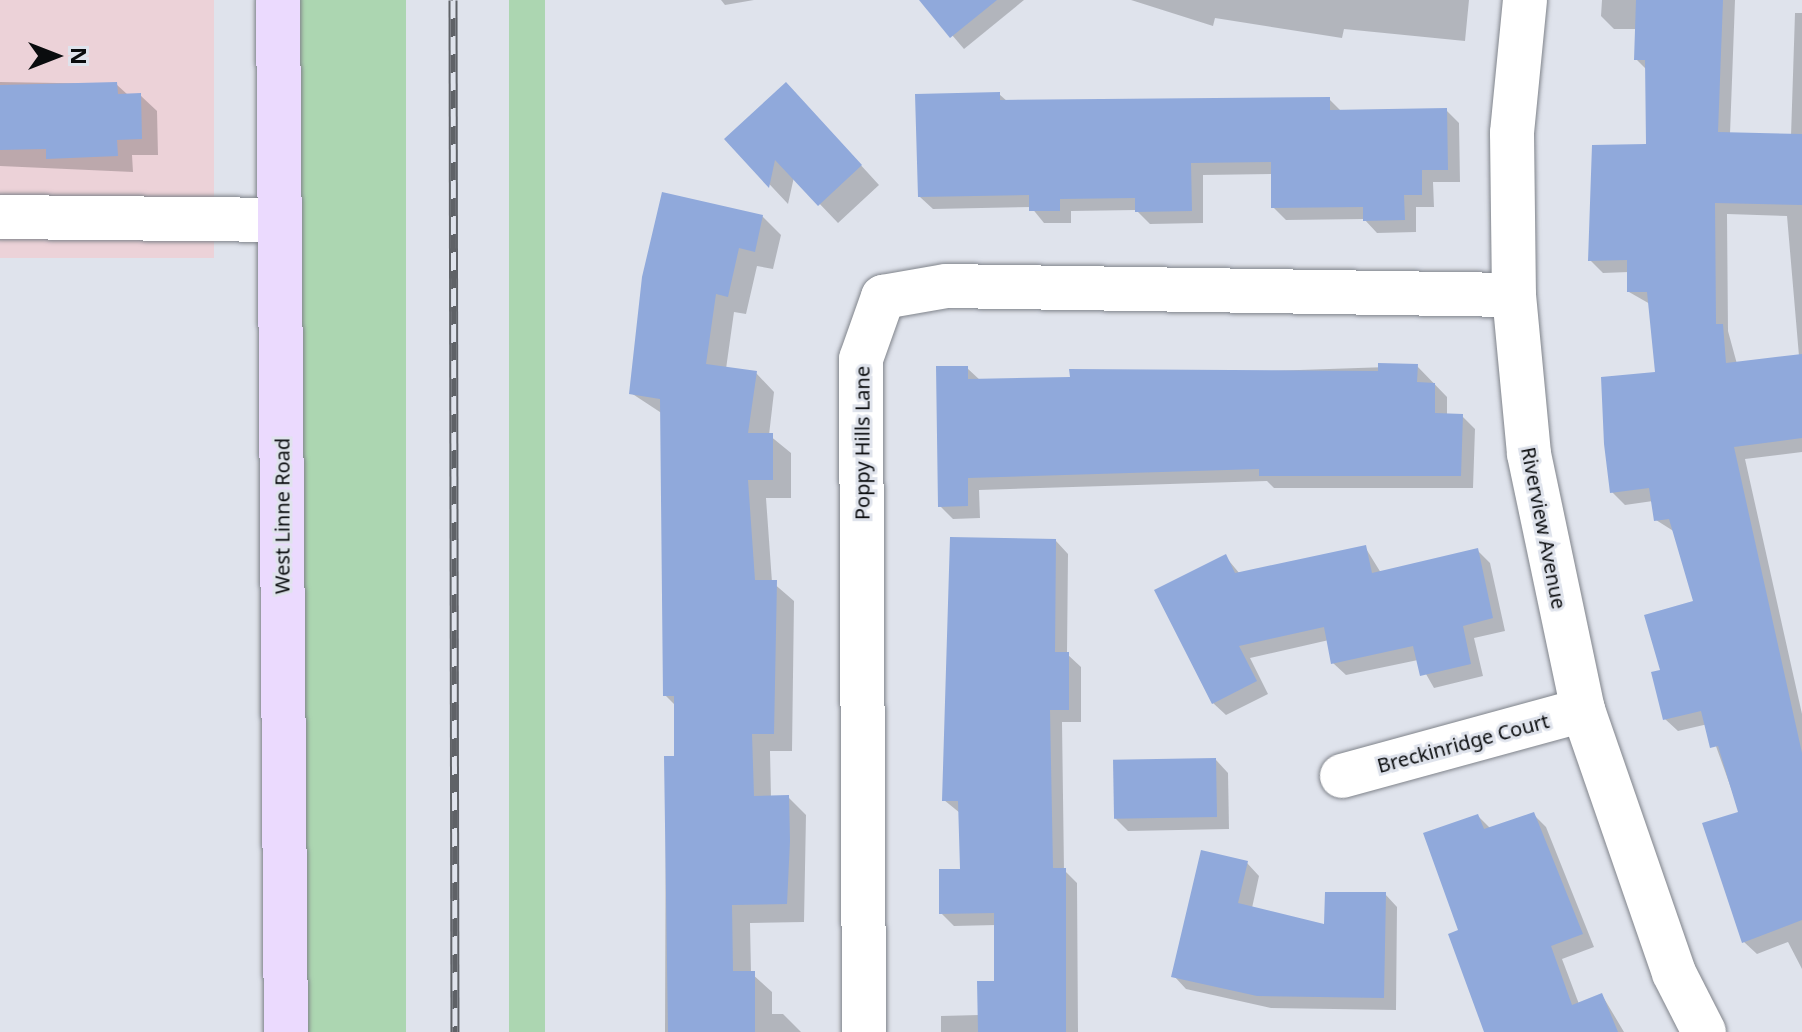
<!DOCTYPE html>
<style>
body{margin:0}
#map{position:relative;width:1802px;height:1032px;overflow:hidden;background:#dfe3ec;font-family:"Noto Sans",sans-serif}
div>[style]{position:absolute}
.industrial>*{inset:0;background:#ecd2d8;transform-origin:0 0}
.green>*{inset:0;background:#acd6b1;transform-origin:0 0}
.shadow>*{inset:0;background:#0003}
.building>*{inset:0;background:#90a9db;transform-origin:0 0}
.roads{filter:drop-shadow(0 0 2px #80848b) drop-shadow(0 0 2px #80848b)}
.minor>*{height:44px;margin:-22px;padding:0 22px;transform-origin:22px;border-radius:22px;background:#fff}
.major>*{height:44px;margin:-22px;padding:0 22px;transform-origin:22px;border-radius:22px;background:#ebdafe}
.rail>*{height:9px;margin-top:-4.5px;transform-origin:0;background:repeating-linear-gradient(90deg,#dfe3ec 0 18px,#5f6267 0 36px);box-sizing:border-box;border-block:2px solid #5f6267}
span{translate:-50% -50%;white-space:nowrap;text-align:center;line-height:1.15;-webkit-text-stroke:6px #dfe3ec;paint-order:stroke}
.street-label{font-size:20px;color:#0a0c0e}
.north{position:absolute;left:16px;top:16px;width:80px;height:80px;-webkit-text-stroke:6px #dfe3ec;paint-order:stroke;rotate:90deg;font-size:22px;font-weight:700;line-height:32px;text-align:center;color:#0a0c0e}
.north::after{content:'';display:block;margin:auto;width:28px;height:36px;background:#0a0c0e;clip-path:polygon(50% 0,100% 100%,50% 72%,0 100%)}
</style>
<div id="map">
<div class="industrial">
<i style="left:0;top:0;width:214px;height:258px"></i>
</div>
<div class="green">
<i style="left:298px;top:0;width:108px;height:1032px"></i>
<i style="left:509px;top:0;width:36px;height:1032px"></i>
</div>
<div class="shadow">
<i style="clip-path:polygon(721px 0,754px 0,725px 5px)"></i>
<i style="clip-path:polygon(922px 0,1024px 0,964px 49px)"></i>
<i style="clip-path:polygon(1469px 0,1465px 41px,1344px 29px,1342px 38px,1215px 18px,1213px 26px,1131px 0)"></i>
<i style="clip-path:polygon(evenodd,1602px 0,1735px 0,1730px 134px,1791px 136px,1795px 13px,1802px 13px,1802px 452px,1745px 459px,1802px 714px,1802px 969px,1788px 942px,1757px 954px,1744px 942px,1740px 813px,1708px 724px,1678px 731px,1665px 719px,1663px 672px,1695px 603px,1675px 532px,1656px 520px,1653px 501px,1625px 505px,1612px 492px,1657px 374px,1650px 304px,1629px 292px,1629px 272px,1603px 273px,1590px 260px,1648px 146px,1647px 70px,1636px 59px,1637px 29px,1614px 29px,1601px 16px,1602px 0,1727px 214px,1787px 216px,1799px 356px,1737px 364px,1728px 331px,1727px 214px)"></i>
<i style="clip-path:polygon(0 82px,116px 84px,128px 95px,140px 95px,157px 111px,158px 155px,132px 155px,133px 172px,0 166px)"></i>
<i style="clip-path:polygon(999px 94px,1008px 102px,1329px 99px,1341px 111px,1446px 110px,1459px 123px,1460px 182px,1433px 182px,1434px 207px,1416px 207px,1416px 232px,1377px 233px,1364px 219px,1286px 220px,1273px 207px,1273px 174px,1203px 175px,1203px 223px,1150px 224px,1136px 210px,1071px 211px,1071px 223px,1044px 223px,1031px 207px,933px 209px,920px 197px)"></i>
<i style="clip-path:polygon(804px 103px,879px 185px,838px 223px,794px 177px,788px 204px,727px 139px)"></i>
<i style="clip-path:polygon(762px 216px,781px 235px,773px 269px,757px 266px,746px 314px,734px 312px,726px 369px,756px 373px,774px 392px,769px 435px,791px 453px,791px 498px,766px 498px,772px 582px,794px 601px,792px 751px,770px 751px,771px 797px,788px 797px,806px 815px,804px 922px,750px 923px,751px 973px,772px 992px,772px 1014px,783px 1014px,801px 1032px,665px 1032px,666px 758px,676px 758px,676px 706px,665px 695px,663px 414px,631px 393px)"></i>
<i style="clip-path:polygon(1417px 366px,1447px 397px,1447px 416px,1462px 416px,1475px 429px,1473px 488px,1274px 488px,1267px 481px,979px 490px,980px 518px,953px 519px,940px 506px,967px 368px,981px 381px)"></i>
<i style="clip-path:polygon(1056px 541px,1068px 554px,1067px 654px,1081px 667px,1081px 722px,1062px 722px,1064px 870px,1077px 883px,1078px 1032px,941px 1032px,941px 1016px,979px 1015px,996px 983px,996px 925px,954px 926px,941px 913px,962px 871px,960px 813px,944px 800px)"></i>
<i style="clip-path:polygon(1365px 547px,1381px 573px,1477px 550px,1490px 563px,1505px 631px,1474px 638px,1483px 676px,1434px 688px,1418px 660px,1346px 675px,1333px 663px,1329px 640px,1250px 658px,1268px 694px,1226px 715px,1213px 703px,1225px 556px,1240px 574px)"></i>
<i style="clip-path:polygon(1216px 760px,1228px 773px,1229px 829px,1128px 831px,1115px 818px)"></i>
<i style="clip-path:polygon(1533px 814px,1546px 827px,1594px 947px,1562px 959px,1579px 1004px,1602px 995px,1624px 1032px,1491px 1032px,1461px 931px,1478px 816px,1491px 829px)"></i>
<i style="clip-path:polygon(1247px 863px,1259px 876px,1252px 908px,1326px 926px,1385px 894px,1397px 907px,1396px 1010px,1271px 1008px,1186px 989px,1174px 976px)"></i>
</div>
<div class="building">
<i style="clip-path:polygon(919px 0,997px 0,950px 38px)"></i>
<i style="clip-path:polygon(1636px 0,1723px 0,1718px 132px,1802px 134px,1802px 205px,1715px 203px,1716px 324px,1723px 324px,1726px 363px,1802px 354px,1802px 438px,1734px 447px,1802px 753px,1802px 920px,1742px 943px,1702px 823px,1738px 812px,1718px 746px,1710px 748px,1701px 711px,1663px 720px,1651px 672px,1660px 670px,1644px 615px,1693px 601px,1669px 519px,1654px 521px,1649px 488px,1610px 493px,1604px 444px,1601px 377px,1655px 372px,1647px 292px,1627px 292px,1627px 260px,1588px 261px,1592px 145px,1646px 144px,1645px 60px,1634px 60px)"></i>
<i style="clip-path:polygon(117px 82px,118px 94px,141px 93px,142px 139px,117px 140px,118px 156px,46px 159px,46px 149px,0 150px,0 85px)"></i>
<i style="clip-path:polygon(786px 82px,862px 165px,818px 206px,775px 160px,769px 188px,724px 139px)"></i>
<i style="clip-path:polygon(1000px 92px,1000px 100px,1330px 97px,1330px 110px,1447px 108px,1448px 170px,1422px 170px,1422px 195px,1404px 195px,1405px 220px,1363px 221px,1363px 207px,1271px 208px,1271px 162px,1191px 163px,1192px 211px,1135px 212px,1135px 198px,1060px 199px,1060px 211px,1029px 211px,1029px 195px,918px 197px,915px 94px)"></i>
<i style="clip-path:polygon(662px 192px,763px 215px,755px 252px,739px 248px,728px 297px,716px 294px,706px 364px,757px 371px,748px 433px,773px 433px,773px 480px,748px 480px,755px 580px,777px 580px,774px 734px,752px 734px,754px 796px,789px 795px,790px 841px,787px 904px,732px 905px,733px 971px,755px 971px,755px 1032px,668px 1032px,664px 756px,674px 756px,674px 696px,663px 696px,660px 399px,629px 394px,642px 277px)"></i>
<i style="clip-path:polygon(1378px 363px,1418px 364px,1417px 382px,1435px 383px,1435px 413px,1463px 414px,1461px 476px,1259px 476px,1259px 469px,968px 478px,968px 506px,938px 507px,936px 366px,968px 366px,968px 379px,1070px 377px,1069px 369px,1378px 371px)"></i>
<i style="clip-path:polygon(950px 537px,1056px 539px,1055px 652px,1069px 652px,1069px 710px,1050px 710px,1053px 868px,1066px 868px,1066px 1032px,978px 1032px,977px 981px,994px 981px,994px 913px,939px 914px,939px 869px,960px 869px,958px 801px,942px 801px)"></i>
<i style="clip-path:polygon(1366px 545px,1372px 573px,1478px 548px,1493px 618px,1463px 626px,1471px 664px,1420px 676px,1413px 646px,1331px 664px,1324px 627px,1239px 646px,1257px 681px,1212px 704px,1154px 590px,1226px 554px,1235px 573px)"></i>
<i style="left:1216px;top:758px;width:59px;height:103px;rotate:89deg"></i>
<i style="clip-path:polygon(1534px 812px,1583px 934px,1551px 946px,1572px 1005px,1602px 993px,1618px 1032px,1484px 1032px,1448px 934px,1458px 930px,1423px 833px,1478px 814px,1484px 829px)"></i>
<i style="clip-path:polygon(1201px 850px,1248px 861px,1238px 903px,1324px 924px,1325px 892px,1386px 892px,1384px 998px,1257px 996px,1171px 977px)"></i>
</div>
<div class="roads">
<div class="minor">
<i style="left:1525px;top:0;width:134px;rotate:95.6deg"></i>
<i style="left:1512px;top:133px;width:162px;rotate:89.3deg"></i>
<i style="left:1514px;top:295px;width:160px;rotate:84.6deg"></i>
<i style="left:1529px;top:454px;width:262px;rotate:78.1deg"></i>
<i style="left:1583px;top:710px;width:278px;rotate:70.9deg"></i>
<i style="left:1674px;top:973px;width:66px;rotate:63deg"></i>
<i style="left:0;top:217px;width:280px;rotate:0.6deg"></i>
<i style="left:1342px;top:776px;width:250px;rotate:-15.3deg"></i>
<i style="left:864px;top:1032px;width:673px;rotate:-90.26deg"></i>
<i style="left:861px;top:359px;width:66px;rotate:-70.5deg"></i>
<i style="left:883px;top:297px;width:64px;rotate:-9.9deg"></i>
<i style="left:946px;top:286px;width:568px;rotate:0.91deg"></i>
</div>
<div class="major">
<i style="left:278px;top:0;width:1032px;rotate:89.56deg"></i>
</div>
</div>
<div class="rail">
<i style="left:453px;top:0;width:1032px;rotate:89.89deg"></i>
</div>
<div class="street-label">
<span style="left:862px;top:443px;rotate:-90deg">Poppy Hills Lane</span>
<span style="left:282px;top:516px;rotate:-90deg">West Linne Road</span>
<span style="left:1544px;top:528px;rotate:79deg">Riverview Avenue</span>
<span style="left:1463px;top:743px;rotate:-15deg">Breckinridge Court</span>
</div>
<div class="north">N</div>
</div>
